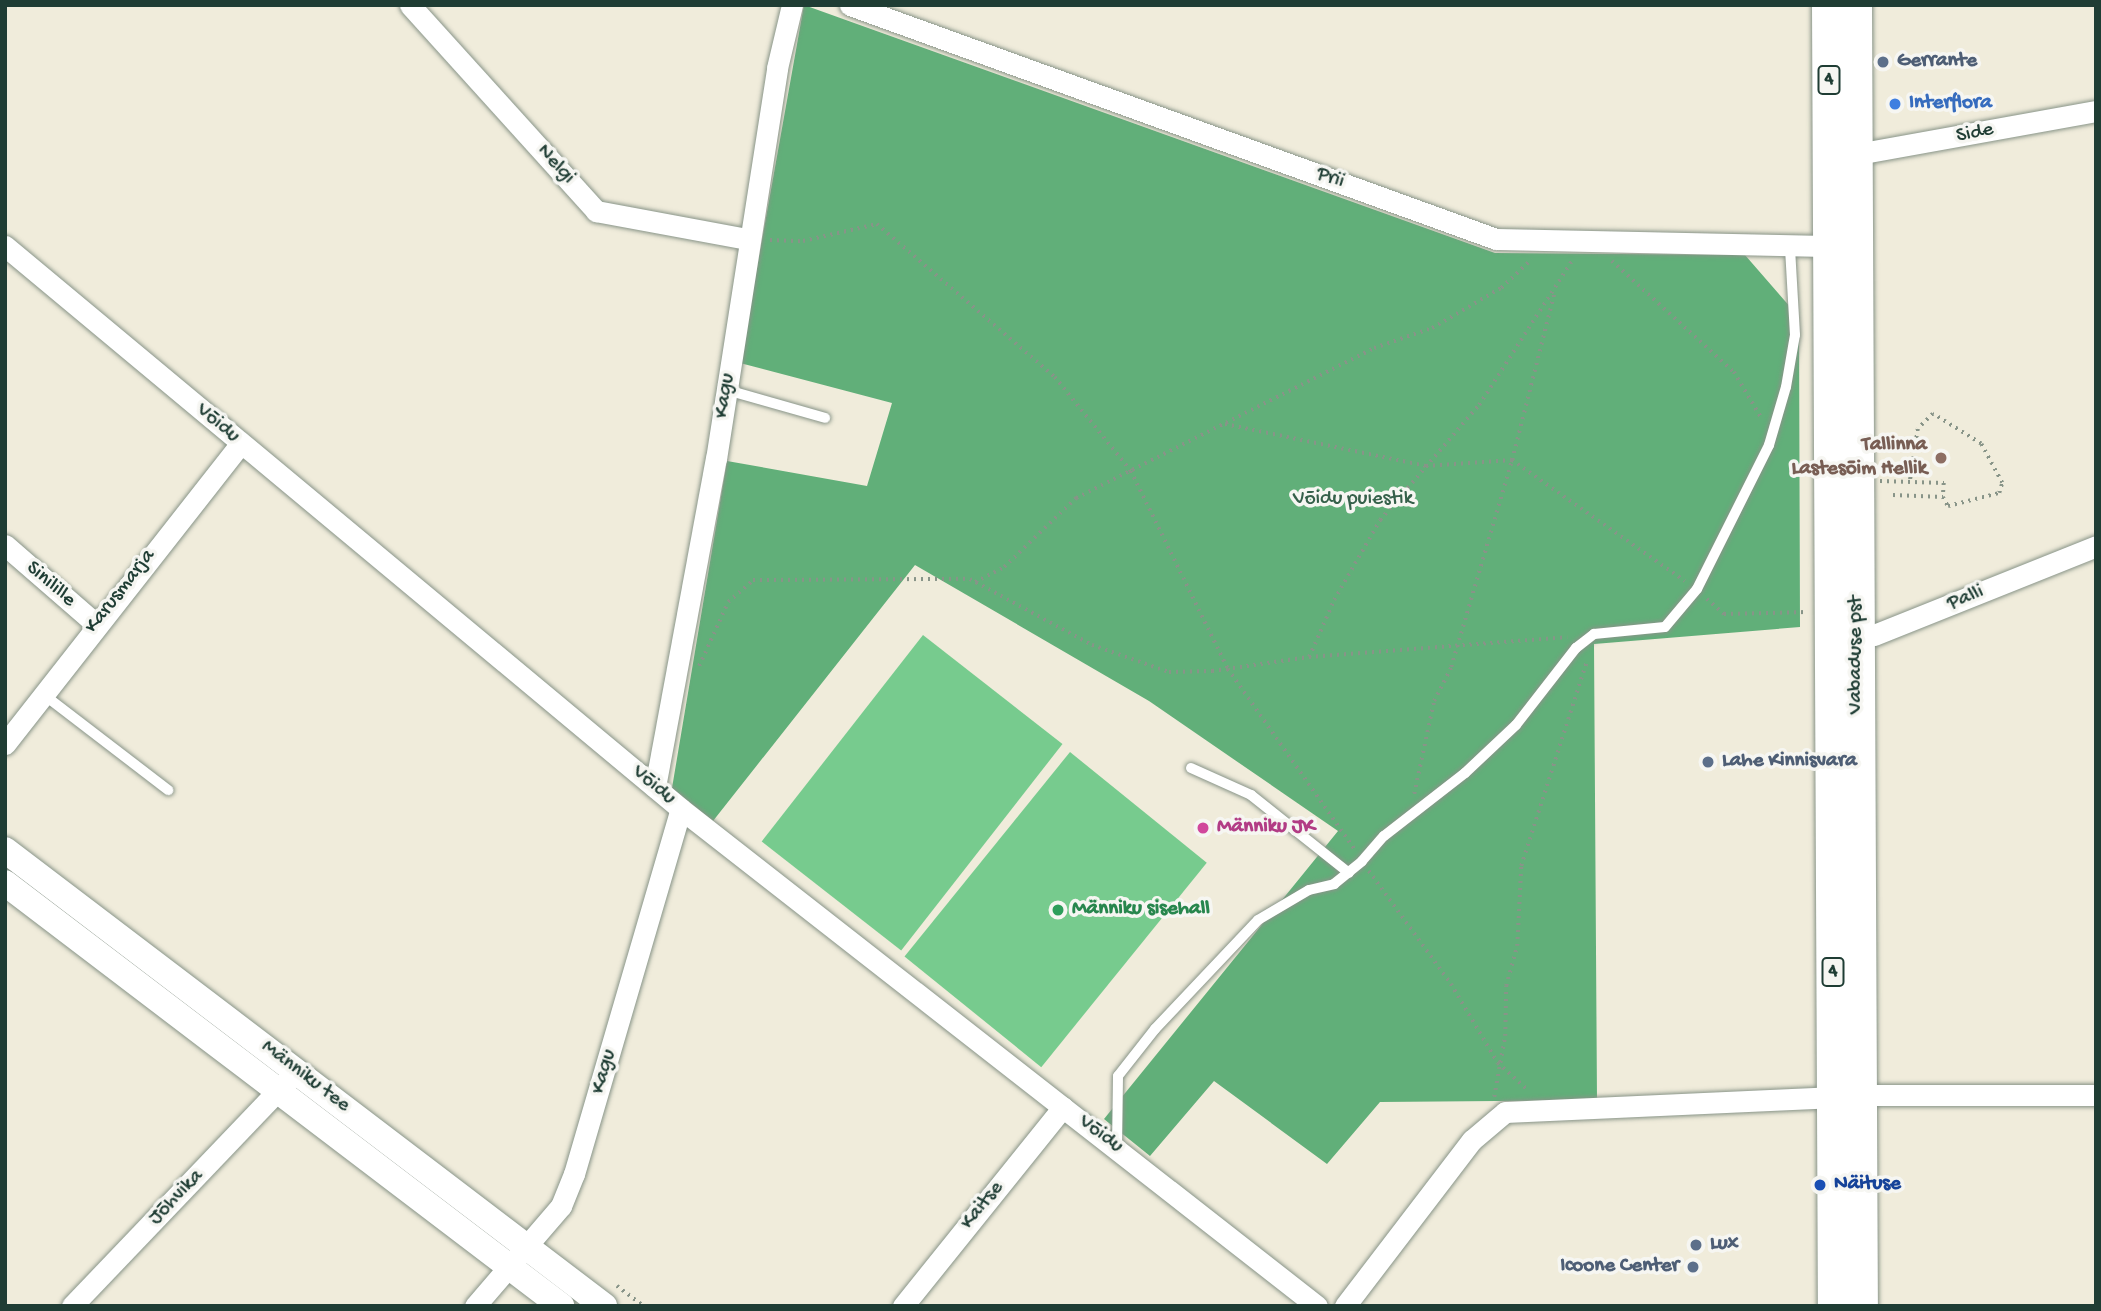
<!DOCTYPE html>
<meta charset="utf-8">
<style>
body{margin:0}
#map{position:relative;width:2101px;height:1311px;overflow:hidden;background:#f0ecdb;font-family:"Gochi Hand",sans-serif}
div>[style]{position:absolute}
.green>*{inset:0;background:#77cb8e;transform-origin:0 0}
.forest>*{inset:0;background:#61af79}
.path>*{height:3.5px;margin-top:-1.75px;transform-origin:0;background:repeating-linear-gradient(90deg,#889488 0 2px,transparent 0 7px)}
.roads{filter:drop-shadow(0 0 2px #889488) drop-shadow(0 0 2px #889488)}
.service>*{height:10px;margin:-5px;padding:0 5px;transform-origin:5px;border-radius:5px;background:#fff}
.minor>*{height:21px;margin:-10.5px;padding:0 10.5px;transform-origin:10.5px;border-radius:10.5px;background:#fff}
.tertiary>*{height:26px;margin:-13px;padding:0 13px;transform-origin:13px;border-radius:13px;background:#fff}
.trunk>*{height:35px;margin:-17.5px;padding:0 17.5px;transform-origin:17.5px;border-radius:17.5px;background:#fff}
.dots>*{width:19px;height:19px;translate:-50% -50%;box-sizing:border-box;border:4px solid #f6f6f2;border-radius:50%}
span{translate:-50% -50%;white-space:nowrap;text-align:center;line-height:1.15;-webkit-text-stroke:7px #f6f6f2;paint-order:stroke}
.shield-label span{padding:2px 5px;background:#f6f6f2;border:2px solid;border-radius:5px;-webkit-text-stroke-width:0}
.shield-label{font-size:19px;color:#1f3d34;font-weight:700}
.service-label{font-size:21px;color:#4e5e75;font-weight:700}
.left{translate:0 -50%;text-align:left}
.right{translate:-100% -50%;text-align:right}
.shop-label{font-size:21px;color:#366cbe;font-weight:700}
.street-label{font-size:21px;color:#1f3d34}
.education-label{font-size:21px;color:#785e54;font-weight:700}
.park-label{font-size:21px;color:#35604a}
.hotel-label{font-size:21px;color:#b23c85;font-weight:700}
.leisure-label{font-size:21px;color:#27864d;font-weight:700}
.transit-label{font-size:21px;color:#164399;font-weight:700}
.frame{position:absolute;inset:0;border:7px solid #1f3d34;pointer-events:none}
</style>
<div id="map">
<div class="green">
<i style="left:923px;top:635px;width:177px;height:262px;rotate:38deg"></i>
<i style="left:1070px;top:752px;width:176px;height:263px;rotate:39deg"></i>
</div>
<div class="forest">
<i style="clip-path:polygon(804px 5px,1495px 253px,1745px 255px,1799px 317px,1800px 627px,1594px 644px,1597px 1100px,1380px 1102px,1327px 1164px,1214px 1081px,1150px 1156px,1104px 1119px,1338px 831px,1149px 701px,915px 565px,713px 821px,672px 788px,727px 461px,867px 486px,892px 403px,740px 363px)"></i>
</div>
<div class="path">
<i style="left:770px;top:240px;width:33px;rotate:2deg"></i>
<i style="left:803px;top:241px;width:76px;rotate:-12.9deg"></i>
<i style="left:877px;top:224px;width:235px;rotate:40.7deg"></i>
<i style="left:1055px;top:377px;width:121px;rotate:51deg"></i>
<i style="left:1131px;top:471px;width:220px;rotate:63.9deg"></i>
<i style="left:1228px;top:669px;width:221px;rotate:54.9deg"></i>
<i style="left:1612px;top:261px;width:165px;rotate:42.3deg"></i>
<i style="left:1734px;top:372px;width:55px;rotate:59.2deg"></i>
<i style="left:1225px;top:424px;width:205px;rotate:11.8deg"></i>
<i style="left:1426px;top:466px;width:86px;rotate:-4deg"></i>
<i style="left:1512px;top:460px;width:211px;rotate:35deg"></i>
<i style="left:1880px;top:481px;width:64px;rotate:1.8deg"></i>
<i style="left:1944px;top:483px;width:14px;rotate:94deg"></i>
<i style="left:1943px;top:497px;width:10px;rotate:61deg"></i>
<i style="left:1948px;top:506px;width:53px;rotate:-14.3deg"></i>
<i style="left:1999px;top:493px;width:10px;rotate:-73deg"></i>
<i style="left:2002px;top:483px;width:44px;rotate:-118.3deg"></i>
<i style="left:1981px;top:444px;width:57px;rotate:-148deg"></i>
<i style="left:1933px;top:414px;width:21px;rotate:135deg"></i>
<i style="left:1918px;top:429px;width:54px;rotate:98.6deg"></i>
<i style="left:1893px;top:495px;width:50px;rotate:2.3deg"></i>
<i style="left:975px;top:582px;width:33px;rotate:-27deg"></i>
<i style="left:1004px;top:567px;width:100px;rotate:-43.8deg"></i>
<i style="left:1076px;top:498px;width:334px;rotate:-26.7deg"></i>
<i style="left:1374px;top:348px;width:61px;rotate:-19deg"></i>
<i style="left:1432px;top:328px;width:80px;rotate:-30.1deg"></i>
<i style="left:1501px;top:288px;width:42px;rotate:-43.1deg"></i>
<i style="left:1707px;top:599px;width:23px;rotate:41deg"></i>
<i style="left:1724px;top:614px;width:82px;rotate:-1.4deg"></i>
<i style="left:1309px;top:657px;width:259px;rotate:-4.4deg"></i>
<i style="left:699px;top:666px;width:70px;rotate:-65.6deg"></i>
<i style="left:728px;top:602px;width:33px;rotate:-41deg"></i>
<i style="left:753px;top:580px;width:217px;rotate:-0.3deg"></i>
<i style="left:970px;top:579px;width:139px;rotate:28.4deg"></i>
<i style="left:1092px;top:645px;width:82px;rotate:19.3deg"></i>
<i style="left:1169px;top:672px;width:43px;rotate:-1.3deg"></i>
<i style="left:1212px;top:671px;width:98px;rotate:-8.2deg"></i>
<i style="left:1309px;top:657px;width:62px;rotate:-66.3deg"></i>
<i style="left:1334px;top:600px;width:92px;rotate:-60.1deg"></i>
<i style="left:1380px;top:520px;width:152px;rotate:-49.3deg"></i>
<i style="left:1479px;top:405px;width:174px;rotate:-57.2deg"></i>
<i style="left:1414px;top:794px;width:95px;rotate:-77.9deg"></i>
<i style="left:1434px;top:701px;width:38px;rotate:-63deg"></i>
<i style="left:1451px;top:667px;width:216px;rotate:-73.6deg"></i>
<i style="left:1512px;top:460px;width:175px;rotate:-75.8deg"></i>
<i style="left:1369px;top:871px;width:140px;rotate:54deg"></i>
<i style="left:1451px;top:984px;width:92px;rotate:59.3deg"></i>
<i style="left:1498px;top:1063px;width:40px;rotate:42deg"></i>
<i style="left:1494px;top:1097px;width:62px;rotate:-79.8deg"></i>
<i style="left:1505px;top:1036px;width:50px;rotate:-88.9deg"></i>
<i style="left:1506px;top:986px;width:41px;rotate:-74.6deg"></i>
<i style="left:1517px;top:946px;width:80px;rotate:-87.1deg"></i>
<i style="left:1521px;top:866px;width:216px;rotate:-72.2deg"></i>
<i style="left:617px;top:1286px;width:34px;rotate:37deg"></i>
</div>
<div class="roads">
<div class="service">
<i style="left:727px;top:390px;width:102px;rotate:15.9deg"></i>
<i style="left:43px;top:694px;width:158px;rotate:37.5deg"></i>
<i style="left:1191px;top:768px;width:66px;rotate:24.2deg"></i>
<i style="left:1251px;top:795px;width:125px;rotate:38.5deg"></i>
<i style="left:1117px;top:1148px;width:72px;rotate:-89.2deg"></i>
<i style="left:1118px;top:1076px;width:60px;rotate:-51.8deg"></i>
<i style="left:1155px;top:1029px;width:150px;rotate:-46.6deg"></i>
<i style="left:1258px;top:920px;width:59px;rotate:-30.5deg"></i>
<i style="left:1309px;top:890px;width:26px;rotate:-13deg"></i>
<i style="left:1334px;top:884px;width:36px;rotate:-39deg"></i>
<i style="left:1362px;top:861px;width:33px;rotate:-49deg"></i>
<i style="left:1384px;top:836px;width:103px;rotate:-37.9deg"></i>
<i style="left:1465px;top:773px;width:70px;rotate:-43.3deg"></i>
<i style="left:1516px;top:725px;width:98px;rotate:-52.1deg"></i>
<i style="left:1576px;top:648px;width:23px;rotate:-38deg"></i>
<i style="left:1594px;top:634px;width:71px;rotate:-5.6deg"></i>
<i style="left:1665px;top:627px;width:50px;rotate:-49.9deg"></i>
<i style="left:1697px;top:589px;width:161px;rotate:-63.4deg"></i>
<i style="left:1769px;top:445px;width:60px;rotate:-73.7deg"></i>
<i style="left:1786px;top:387px;width:53px;rotate:-80.2deg"></i>
<i style="left:1795px;top:335px;width:88px;rotate:-93.3deg"></i>
</div>
<div class="minor">
<i style="left:410px;top:5px;width:278px;rotate:47.9deg"></i>
<i style="left:596px;top:211px;width:154px;rotate:10.5deg"></i>
<i style="left:850px;top:5px;width:687px;rotate:19.91deg"></i>
<i style="left:1496px;top:239px;width:343px;rotate:1.2deg"></i>
<i style="left:1846px;top:156px;width:254px;rotate:-10.2deg"></i>
<i style="left:5px;top:246px;width:880px;rotate:39.79deg"></i>
<i style="left:681px;top:809px;width:807px;rotate:38.01deg"></i>
<i style="left:5px;top:545px;width:121px;rotate:41deg"></i>
<i style="left:1848px;top:638px;width:26px;rotate:-7deg"></i>
<i style="left:1874px;top:635px;width:239px;rotate:-21.8deg"></i>
<i style="left:5px;top:744px;width:382px;rotate:-51.9deg"></i>
<i style="left:655px;top:787px;width:334px;rotate:-79.5deg"></i>
<i style="left:716px;top:459px;width:396px;rotate:-81.1deg"></i>
<i style="left:777px;top:68px;width:65px;rotate:-76.6deg"></i>
<i style="left:72px;top:1306px;width:313px;rotate:-46.3deg"></i>
<i style="left:475px;top:1306px;width:132px;rotate:-49.3deg"></i>
<i style="left:561px;top:1206px;width:35px;rotate:-68deg"></i>
<i style="left:574px;top:1174px;width:380px;rotate:-73.7deg"></i>
<i style="left:903px;top:1306px;width:255px;rotate:-51.2deg"></i>
<i style="left:1345px;top:1306px;width:209px;rotate:-52.6deg"></i>
<i style="left:1472px;top:1140px;width:43px;rotate:-40.3deg"></i>
<i style="left:1505px;top:1112px;width:370px;rotate:-2.6deg"></i>
<i style="left:1875px;top:1095px;width:221px"></i>
</div>
<div class="tertiary">
<i style="left:5px;top:850px;width:753px;rotate:37.28deg"></i>
<i style="left:5px;top:883px;width:699px;rotate:37.26deg"></i>
</div>
<div class="trunk">
<i style="left:1829px;top:5px;width:1301px;rotate:89.74deg"></i>
<i style="left:1854px;top:5px;width:1301px;rotate:89.74deg"></i>
</div>
</div>
<div class="dots">
<i style="left:1883px;top:62px;background:#5c6f8a"></i>
<i style="left:1895px;top:104px;background:#3f7fe0"></i>
<i style="left:1941px;top:458px;background:#8d6e63"></i>
<i style="left:1708px;top:762px;background:#5c6f8a"></i>
<i style="left:1203px;top:828px;background:#d1479c"></i>
<i style="left:1058px;top:910px;background:#2e9e5b"></i>
<i style="left:1820px;top:1185px;background:#1a4fb4"></i>
<i style="left:1696px;top:1245px;background:#5c6f8a"></i>
<i style="left:1693px;top:1267px;background:#5c6f8a"></i>
</div>
<div class="shield-label">
<span style="left:1829px;top:80px">4</span>
<span style="left:1833px;top:972px">4</span>
</div>
<div class="service-label">
<span class="left" style="left:1897px;top:62px">Gerrante</span>
<span class="left" style="left:1722px;top:762px">Lahe Kinnisvara</span>
<span class="left" style="left:1710px;top:1245px">Lux</span>
<span class="right" style="left:1679px;top:1267px">Icoone Center</span>
</div>
<div class="shop-label">
<span class="left" style="left:1909px;top:104px">Interflora</span>
</div>
<div class="street-label">
<span style="left:1975px;top:134px;rotate:-11deg">Side</span>
<span style="left:555px;top:165px;rotate:48deg">Nelgi</span>
<span style="left:1330px;top:179px;rotate:20deg">Prii</span>
<span style="left:726px;top:396px;rotate:-81deg">Kagu</span>
<span style="left:217px;top:424px;rotate:40deg">Võidu</span>
<span style="left:50px;top:585px;rotate:41deg">Sinilille</span>
<span style="left:121px;top:592px;rotate:-52deg">Karusmarja</span>
<span style="left:1966px;top:599px;rotate:-22deg">Palli</span>
<span style="left:1857px;top:655px;rotate:-90deg">Vabaduse pst</span>
<span style="left:653px;top:786px;rotate:40deg">Võidu</span>
<span style="left:605px;top:1072px;rotate:-74deg">Kagu</span>
<span style="left:305px;top:1077px;rotate:37deg">Männiku tee</span>
<span style="left:1100px;top:1135px;rotate:37deg">Võidu</span>
<span style="left:177px;top:1198px;rotate:-46deg">Jõhvika</span>
<span style="left:983px;top:1206px;rotate:-51deg">Kaitse</span>
</div>
<div class="education-label">
<span class="right" style="left:1927px;top:458px">Tallinna<br>Lastesõim Hellik</span>
</div>
<div class="park-label">
<span style="left:1353px;top:500px">Võidu puiestik</span>
</div>
<div class="hotel-label">
<span class="left" style="left:1217px;top:828px">Männiku JK</span>
</div>
<div class="leisure-label">
<span class="left" style="left:1072px;top:910px">Männiku sisehall</span>
</div>
<div class="transit-label">
<span class="left" style="left:1834px;top:1185px">Näituse</span>
</div>
<div class="frame"></div>
</div>
